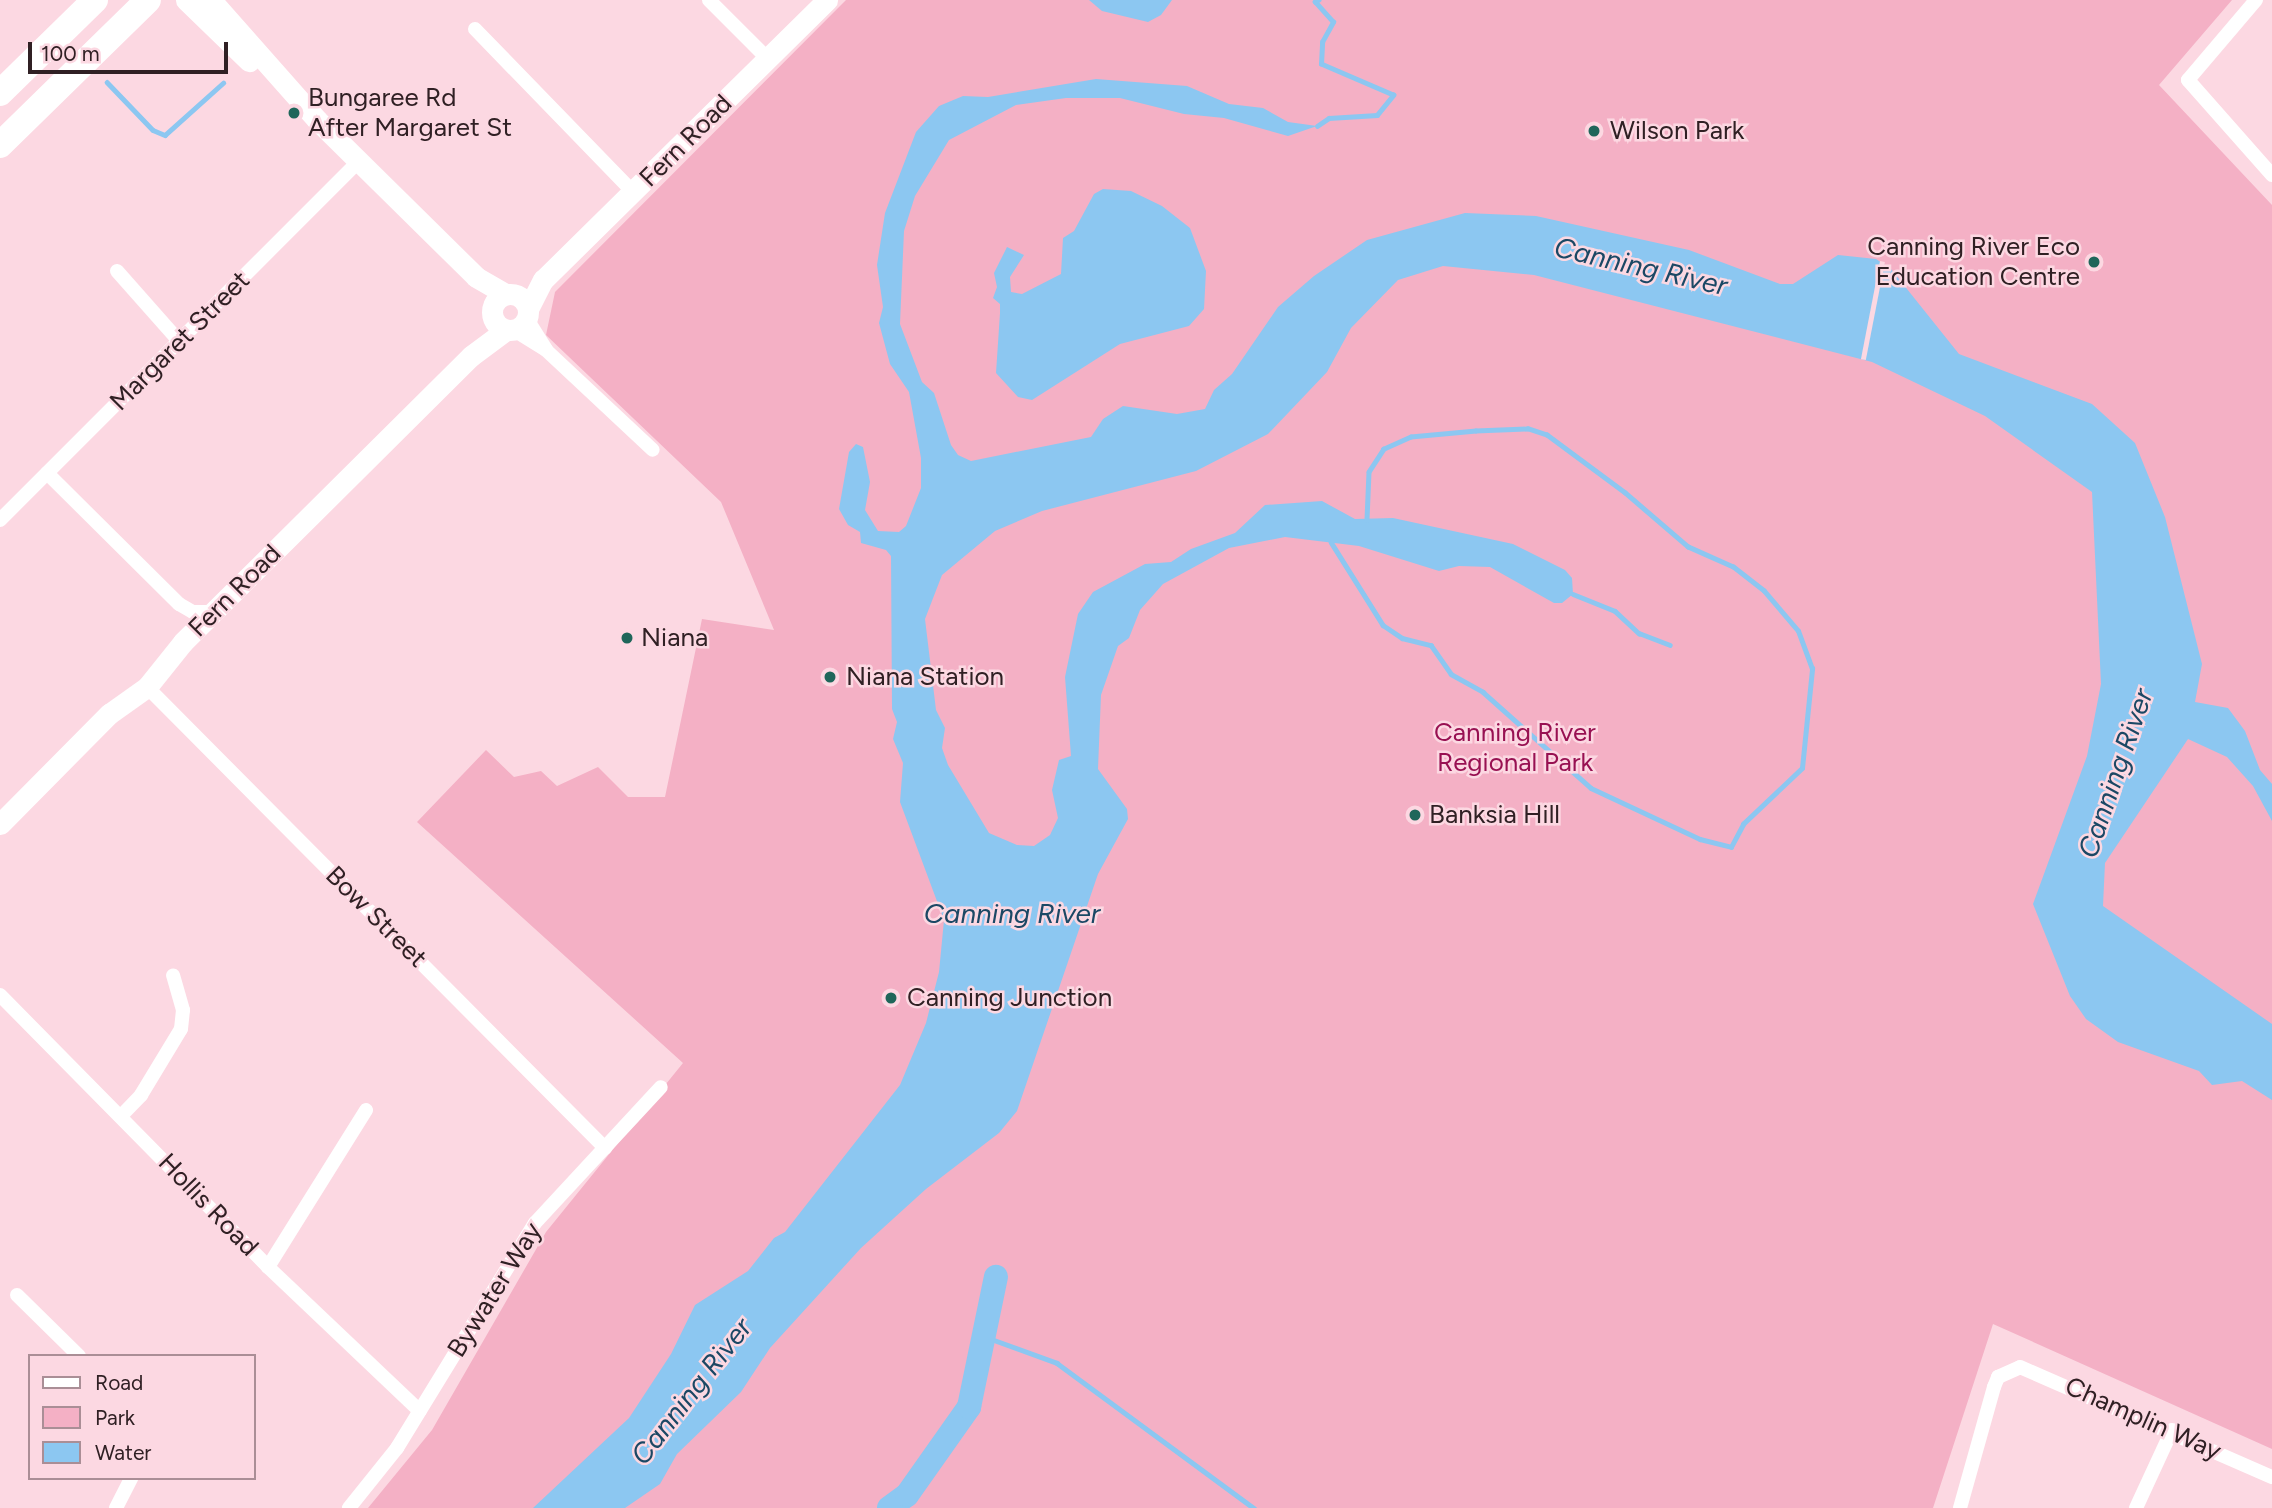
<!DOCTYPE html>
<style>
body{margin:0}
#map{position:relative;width:2272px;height:1508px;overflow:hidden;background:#fcd8e2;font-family:Figtree,sans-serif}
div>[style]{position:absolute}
.green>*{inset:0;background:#f4b0c5}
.water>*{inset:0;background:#8cc7f1}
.pier>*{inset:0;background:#fcd8e2;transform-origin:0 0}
.stream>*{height:4.5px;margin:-2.25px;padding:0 2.25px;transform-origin:2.25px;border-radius:2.25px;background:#8cc7f1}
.river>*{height:24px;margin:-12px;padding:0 12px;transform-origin:12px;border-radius:12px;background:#8cc7f1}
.street>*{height:14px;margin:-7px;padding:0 7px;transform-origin:7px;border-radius:7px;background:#fff}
.secondary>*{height:21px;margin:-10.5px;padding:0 10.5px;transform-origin:10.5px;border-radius:10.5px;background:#fff}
.secondary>.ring{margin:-10.5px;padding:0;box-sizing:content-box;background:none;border:21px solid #fff;border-radius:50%}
.highway>*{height:26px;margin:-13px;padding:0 13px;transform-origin:13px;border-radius:13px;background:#fff}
.dots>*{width:19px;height:19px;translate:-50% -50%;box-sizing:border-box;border:4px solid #fcd8e2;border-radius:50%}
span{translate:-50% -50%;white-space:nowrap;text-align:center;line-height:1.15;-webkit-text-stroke:5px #fcd8e2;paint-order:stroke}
.poi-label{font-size:26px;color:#302024}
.left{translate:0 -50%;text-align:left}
.right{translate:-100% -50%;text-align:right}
.street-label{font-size:26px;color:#302024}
.park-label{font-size:26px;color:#981152}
.water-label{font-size:28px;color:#1b4865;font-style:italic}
.legend{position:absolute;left:28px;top:1354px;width:228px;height:126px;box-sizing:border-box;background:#fcd8e2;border:2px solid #aa8e96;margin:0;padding:9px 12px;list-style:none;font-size:21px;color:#302024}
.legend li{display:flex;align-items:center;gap:14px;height:35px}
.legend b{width:35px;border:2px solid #aa8e96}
.scale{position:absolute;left:28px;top:42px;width:200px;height:32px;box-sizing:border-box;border:4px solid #302024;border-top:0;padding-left:9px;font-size:21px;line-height:24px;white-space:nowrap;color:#302024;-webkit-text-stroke:5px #fcd8e2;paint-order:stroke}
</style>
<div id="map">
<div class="green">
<i style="clip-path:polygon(846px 0,2232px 0,2159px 85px,2272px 205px,2272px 1449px,1993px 1324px,1933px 1508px,368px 1508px,432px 1430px,546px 1232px,683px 1063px,417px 822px,486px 750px,514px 777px,541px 771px,557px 786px,598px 767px,628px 797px,665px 797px,702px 619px,774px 630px,721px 502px,546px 335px,555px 292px)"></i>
</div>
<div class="water">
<i style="clip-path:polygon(1089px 0,1172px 0,1161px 15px,1148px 22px,1102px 11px)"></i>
<i style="clip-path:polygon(1096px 79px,1187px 86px,1229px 104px,1263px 108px,1288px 122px,1317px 126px,1288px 136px,1224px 118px,1184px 114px,1120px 98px,1066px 98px,1016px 105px,949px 140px,915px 196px,904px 231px,900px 324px,922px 382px,934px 393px,951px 445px,958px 455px,971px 461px,1091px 437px,1103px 419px,1123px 406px,1177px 414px,1205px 409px,1214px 390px,1232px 374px,1278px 307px,1314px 276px,1367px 240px,1465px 213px,1536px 216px,1689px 250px,1780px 284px,1793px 284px,1838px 255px,1876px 259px,1891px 269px,1959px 354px,2092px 404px,2135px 443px,2165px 517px,2202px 664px,2195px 702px,2228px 708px,2245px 731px,2260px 770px,2272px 784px,2272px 821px,2253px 786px,2227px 757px,2188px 739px,2105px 863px,2103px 906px,2272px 1024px,2272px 1100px,2242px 1081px,2212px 1085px,2199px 1071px,2118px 1042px,2086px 1019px,2070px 996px,2033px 904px,2087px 756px,2101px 684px,2092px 492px,1985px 416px,1872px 362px,1534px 275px,1443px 266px,1398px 280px,1351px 328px,1327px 372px,1268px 434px,1196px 471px,1042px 511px,995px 531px,942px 575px,925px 619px,936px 710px,945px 728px,942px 748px,948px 765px,989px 833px,1017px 845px,1034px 846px,1050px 835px,1058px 818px,1052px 790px,1059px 760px,1071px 756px,1065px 677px,1078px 614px,1093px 592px,1145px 564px,1171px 562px,1191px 549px,1235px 533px,1265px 505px,1322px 501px,1355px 519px,1393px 518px,1513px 544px,1565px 570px,1572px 578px,1573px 594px,1562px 603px,1554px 603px,1490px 567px,1459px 566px,1439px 571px,1359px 546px,1285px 537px,1229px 548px,1163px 584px,1140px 610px,1129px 638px,1118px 646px,1101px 695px,1098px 769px,1127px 809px,1128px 819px,1098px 874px,1017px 1111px,999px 1133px,926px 1189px,861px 1248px,770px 1348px,741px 1392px,677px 1454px,660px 1484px,625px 1508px,533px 1508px,629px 1418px,671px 1354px,695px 1305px,748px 1271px,774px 1238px,785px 1232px,900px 1085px,926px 1023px,939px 972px,944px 920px,900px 802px,903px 763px,893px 739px,897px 722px,892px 709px,891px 556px,886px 550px,861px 543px,860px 532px,848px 525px,839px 509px,849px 452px,856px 444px,863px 447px,870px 482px,865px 510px,878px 531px,899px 532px,906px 526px,921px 488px,921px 458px,909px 392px,890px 364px,879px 323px,883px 307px,877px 265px,885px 213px,916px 132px,939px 106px,963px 96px,988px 97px)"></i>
<i style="clip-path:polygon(1103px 189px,1131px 191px,1162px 206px,1190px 228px,1206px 271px,1204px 309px,1189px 326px,1120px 344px,1032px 400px,1018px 397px,996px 373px,1000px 313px,1000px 304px,993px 298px,997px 287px,994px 273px,1007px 247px,1024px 255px,1010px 277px,1011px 292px,1022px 294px,1061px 274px,1063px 238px,1074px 231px,1094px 194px)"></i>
</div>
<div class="pier">
<i style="left:1880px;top:261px;width:5px;height:100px;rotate:11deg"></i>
</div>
<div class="stream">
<i style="left:107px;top:82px;width:66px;rotate:46.2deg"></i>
<i style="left:153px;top:130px;width:13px;rotate:23deg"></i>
<i style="left:165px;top:135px;width:78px;rotate:-41.9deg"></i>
<i style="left:1317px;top:126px;width:14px;rotate:-34deg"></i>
<i style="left:1329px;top:118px;width:48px;rotate:-3.6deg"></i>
<i style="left:1377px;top:115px;width:26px;rotate:-51deg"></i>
<i style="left:1393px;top:95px;width:78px;rotate:-156.7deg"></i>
<i style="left:1321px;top:64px;width:22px;rotate:-87deg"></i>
<i style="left:1322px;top:42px;width:23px;rotate:-61deg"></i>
<i style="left:1333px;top:22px;width:27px;rotate:-132deg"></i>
<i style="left:1315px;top:2px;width:4px;rotate:-34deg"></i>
<i style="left:1331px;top:542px;width:98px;rotate:57.9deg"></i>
<i style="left:1383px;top:625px;width:23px;rotate:34deg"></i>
<i style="left:1402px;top:638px;width:30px;rotate:14deg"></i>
<i style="left:1431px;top:645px;width:35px;rotate:55deg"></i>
<i style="left:1451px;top:674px;width:37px;rotate:29deg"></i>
<i style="left:1483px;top:692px;width:144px;rotate:41.6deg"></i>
<i style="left:1591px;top:788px;width:120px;rotate:25.1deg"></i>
<i style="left:1700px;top:839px;width:32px;rotate:14deg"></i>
<i style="left:1731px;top:847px;width:26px;rotate:-62deg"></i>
<i style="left:1743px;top:824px;width:81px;rotate:-43.5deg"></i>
<i style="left:1802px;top:768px;width:100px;rotate:-84.2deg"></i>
<i style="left:1812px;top:669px;width:40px;rotate:-110.2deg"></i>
<i style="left:1798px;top:631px;width:52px;rotate:-130.4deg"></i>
<i style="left:1764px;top:591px;width:39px;rotate:-142deg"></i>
<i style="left:1733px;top:567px;width:49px;rotate:-156deg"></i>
<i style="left:1688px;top:547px;width:83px;rotate:-139.4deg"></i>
<i style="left:1625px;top:493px;width:97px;rotate:-143.4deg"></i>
<i style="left:1547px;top:435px;width:20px;rotate:-162deg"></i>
<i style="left:1528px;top:429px;width:52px;rotate:177.8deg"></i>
<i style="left:1476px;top:431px;width:65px;rotate:174.7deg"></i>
<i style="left:1411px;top:437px;width:30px;rotate:156deg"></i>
<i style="left:1384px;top:449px;width:27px;rotate:123deg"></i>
<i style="left:1369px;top:472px;width:48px;rotate:92.4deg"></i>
<i style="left:1573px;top:594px;width:45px;rotate:22deg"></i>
<i style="left:1615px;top:611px;width:33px;rotate:43deg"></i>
<i style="left:1639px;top:633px;width:33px;rotate:21deg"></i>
<i style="left:983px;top:1336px;width:79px;rotate:20deg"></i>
<i style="left:1057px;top:1363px;width:245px;rotate:36.4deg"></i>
</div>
<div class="river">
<i style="left:889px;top:1508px;width:22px;rotate:-36deg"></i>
<i style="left:907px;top:1495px;width:108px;rotate:-54.8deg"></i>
<i style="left:969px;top:1407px;width:133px;rotate:-78.3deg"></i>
</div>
<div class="street">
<i style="left:709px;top:0;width:83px;rotate:45deg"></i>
<i style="left:2256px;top:0;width:105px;rotate:130.4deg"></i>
<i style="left:2188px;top:80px;width:127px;rotate:48.5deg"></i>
<i style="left:475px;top:29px;width:228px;rotate:45.9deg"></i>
<i style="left:117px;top:271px;width:94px;rotate:48.5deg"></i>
<i style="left:527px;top:319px;width:36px;rotate:58deg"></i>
<i style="left:514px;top:330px;width:38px;rotate:32deg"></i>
<i style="left:546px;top:350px;width:146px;rotate:43.1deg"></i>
<i style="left:47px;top:473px;width:186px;rotate:44.8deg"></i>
<i style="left:179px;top:604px;width:16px;rotate:30deg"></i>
<i style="left:193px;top:612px;width:22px"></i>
<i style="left:0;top:520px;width:508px;rotate:-45deg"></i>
<i style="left:147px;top:687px;width:650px;rotate:45.19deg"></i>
<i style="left:0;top:995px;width:382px;rotate:45.4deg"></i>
<i style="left:268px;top:1267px;width:209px;rotate:43.5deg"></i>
<i style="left:121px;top:1116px;width:29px;rotate:-46deg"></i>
<i style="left:141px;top:1095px;width:77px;rotate:-58.8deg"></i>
<i style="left:181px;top:1029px;width:19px;rotate:-84deg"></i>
<i style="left:183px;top:1010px;width:36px;rotate:-106deg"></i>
<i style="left:268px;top:1267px;width:185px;rotate:-58deg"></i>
<i style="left:17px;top:1295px;width:87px;rotate:44.5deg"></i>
<i style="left:116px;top:1508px;width:34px;rotate:-63deg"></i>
<i style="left:349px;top:1508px;width:77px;rotate:-51.3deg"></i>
<i style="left:397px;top:1448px;width:264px;rotate:-58.5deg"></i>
<i style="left:535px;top:1223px;width:185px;rotate:-47.2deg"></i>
<i style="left:1960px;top:1508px;width:126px;rotate:-74.3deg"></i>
<i style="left:1994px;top:1387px;width:11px;rotate:-68deg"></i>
<i style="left:1998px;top:1377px;width:24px;rotate:-24deg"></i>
<i style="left:2020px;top:1367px;width:275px;rotate:23.6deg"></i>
<i style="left:2136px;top:1508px;width:86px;rotate:-65.2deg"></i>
</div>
<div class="secondary">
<i style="left:186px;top:0;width:88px;rotate:44.1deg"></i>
<i style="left:211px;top:0;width:160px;rotate:48.5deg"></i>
<i style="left:317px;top:120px;width:223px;rotate:44.6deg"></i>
<i style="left:476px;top:277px;width:34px;rotate:30deg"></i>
<i class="ring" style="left:492px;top:294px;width:15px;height:15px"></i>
<i style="left:528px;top:309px;width:33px;rotate:-63deg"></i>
<i style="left:543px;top:280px;width:399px;rotate:-44.6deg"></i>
<i style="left:0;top:824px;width:155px;rotate:-45.3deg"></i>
<i style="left:109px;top:714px;width:47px;rotate:-35.4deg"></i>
<i style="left:147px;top:687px;width:58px;rotate:-51.3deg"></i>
<i style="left:183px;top:642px;width:406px;rotate:-44.8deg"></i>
<i style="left:471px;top:356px;width:44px;rotate:-36.6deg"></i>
</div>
<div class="highway">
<i style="left:0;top:93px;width:133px;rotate:-44.4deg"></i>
<i style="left:0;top:145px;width:207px;rotate:-44.4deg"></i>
</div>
<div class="dots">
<i style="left:294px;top:113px;background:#1f665a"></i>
<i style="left:1594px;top:131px;background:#1f665a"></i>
<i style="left:2094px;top:262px;background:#1f665a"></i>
<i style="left:627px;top:638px;background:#1f665a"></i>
<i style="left:830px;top:677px;background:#1f665a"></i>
<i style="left:1415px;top:815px;background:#1f665a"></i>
<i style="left:891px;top:998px;background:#1f665a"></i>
</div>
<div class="poi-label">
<span class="left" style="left:308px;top:113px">Bungaree Rd<br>After Margaret St</span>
<span class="left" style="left:1610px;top:131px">Wilson Park</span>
<span class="right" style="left:2080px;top:262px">Canning River Eco<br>Education Centre</span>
<span class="left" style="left:641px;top:638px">Niana</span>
<span class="left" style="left:846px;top:677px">Niana Station</span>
<span class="left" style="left:1429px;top:815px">Banksia Hill</span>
<span class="left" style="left:907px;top:998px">Canning Junction</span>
</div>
<div class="street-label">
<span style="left:686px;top:141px;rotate:-45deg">Fern Road</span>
<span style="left:180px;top:341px;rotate:-45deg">Margaret Street</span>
<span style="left:235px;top:591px;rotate:-45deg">Fern Road</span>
<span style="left:376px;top:917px;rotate:45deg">Bow Street</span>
<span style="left:208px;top:1205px;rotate:46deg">Hollis Road</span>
<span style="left:495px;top:1290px;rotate:-58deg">Bywater Way</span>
<span style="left:2143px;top:1419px;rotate:24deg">Champlin Way</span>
</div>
<div class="park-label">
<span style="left:1515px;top:748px">Canning River<br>Regional Park</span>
</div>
<div class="water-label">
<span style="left:1641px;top:266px;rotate:13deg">Canning River</span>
<span style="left:2115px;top:773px;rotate:-71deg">Canning River</span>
<span style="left:1012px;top:913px">Canning River</span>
<span style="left:691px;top:1391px;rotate:-52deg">Canning River</span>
</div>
<ul class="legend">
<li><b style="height:9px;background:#fff"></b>Road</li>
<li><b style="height:19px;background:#f4b0c5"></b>Park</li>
<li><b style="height:19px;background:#8cc7f1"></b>Water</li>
</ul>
<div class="scale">100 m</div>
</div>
